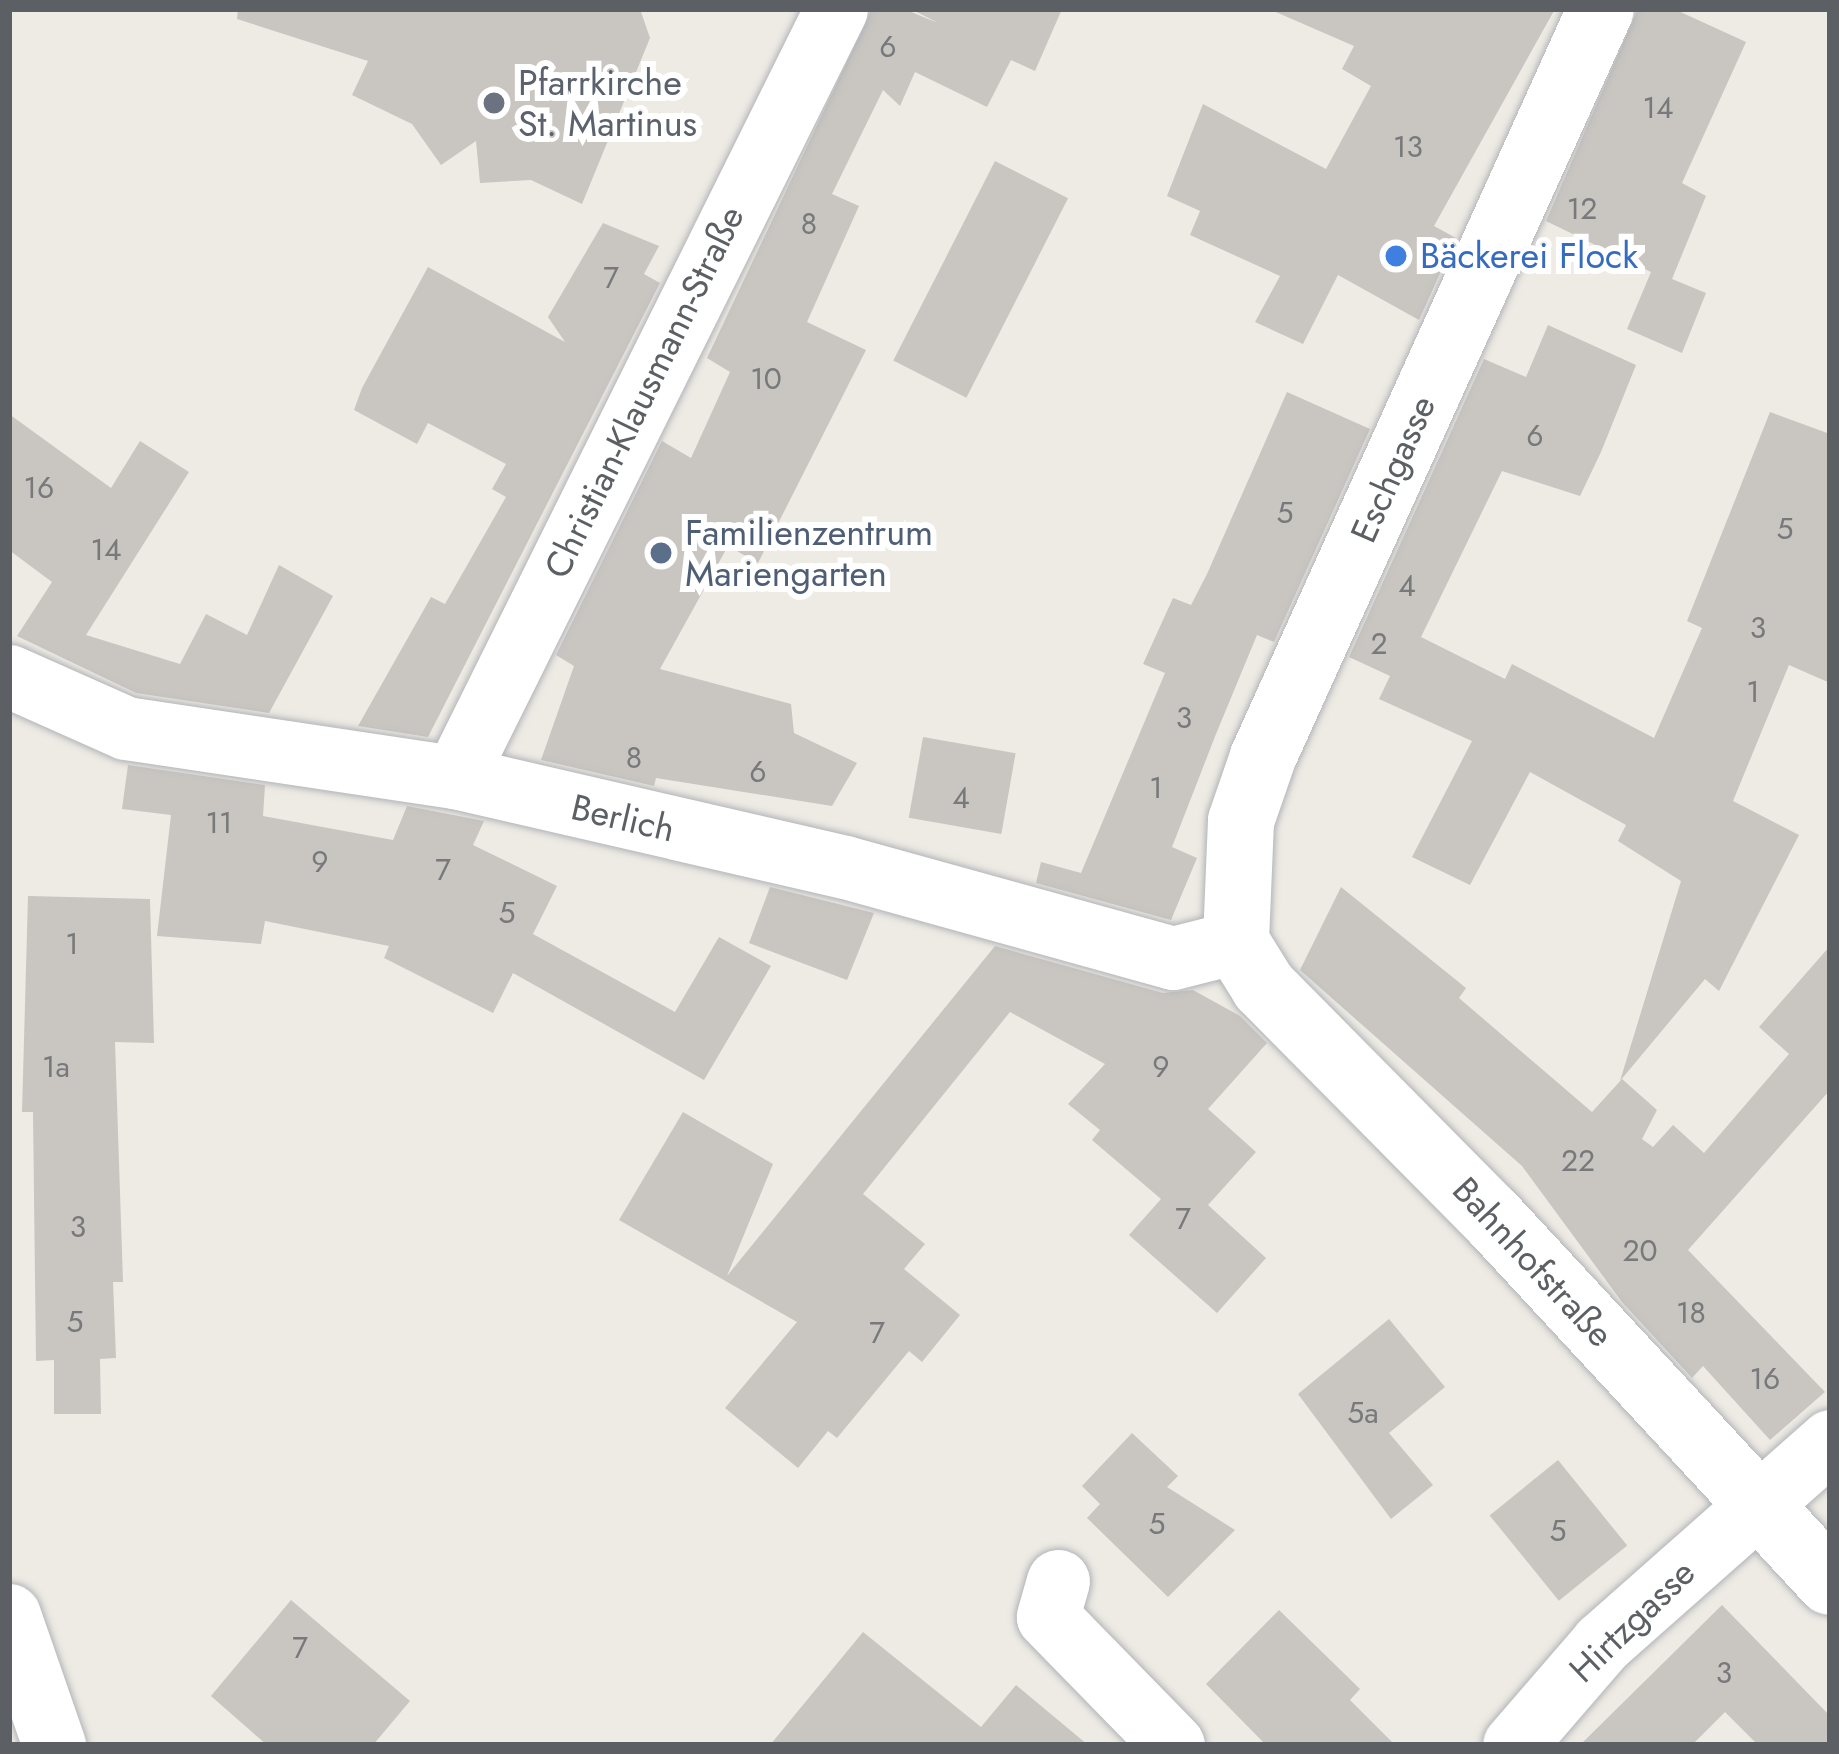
<!DOCTYPE html>
<meta charset="utf-8">
<style>
body{margin:0}
#map{position:relative;width:1839px;height:1754px;overflow:hidden;background:#eeeae4;font-family:Jost,sans-serif}
div>[style]{position:absolute}
.building>*{inset:0;background:#c9c5c1;transform-origin:0 0}
.roads{filter:drop-shadow(0 0 3px #b1b5b8) drop-shadow(0 0 3px #b1b5b8)}
.street>*{height:63px;margin:-31.5px;padding:0 31.5px;transform-origin:31.5px;border-radius:31.5px;background:#fff}
.secondary>*{height:66px;margin:-33px;padding:0 33px;transform-origin:33px;border-radius:33px;background:#fff}
.dots>*{width:33px;height:33px;translate:-50% -50%;box-sizing:border-box;border:6px solid #fff;border-radius:50%}
span{translate:-50% -50%;white-space:nowrap;text-align:center;line-height:1.15;-webkit-text-stroke:12px #fff;paint-order:stroke}
.number-label{font-size:30px;color:#77797b}
.number-label span{-webkit-text-stroke-width:0}
.worship-label{font-size:36px;color:#5b616d}
.left{translate:0 -50%;text-align:left}
.shop-label{font-size:36px;color:#366cbe}
.street-label{font-size:36px;color:#5c6064}
.service-label{font-size:36px;color:#4e5e75}
.frame{position:absolute;inset:0;border:12px solid #5c6064;pointer-events:none}
</style>
<div id="map">
<div class="building">
<i style="clip-path:polygon(238px 9px,640px 9px,650px 38px,582px 204px,531px 180px,480px 183px,476px 141px,441px 165px,412px 124px,352px 95px,368px 61px,237px 19px)"></i>
<i style="clip-path:polygon(872px 9px,904px 9px,938px 23px,911px 9px,1062px 9px,1035px 71px,1011px 60px,987px 107px,915px 72px,900px 106px,883px 90px,832px 194px,859px 206px,807px 322px,866px 350px,758px 563px,728px 546px,660px 669px,791px 704px,794px 733px,857px 763px,832px 806px,656px 778px,654px 786px,541px 760px,574px 666px,556px 655px,662px 441px,691px 458px,730px 372px,707px 358px)"></i>
<i style="clip-path:polygon(1269px 9px,1555px 9px,1434px 226px,1456px 238px,1419px 320px,1338px 275px,1303px 344px,1255px 322px,1280px 276px,1190px 235px,1200px 211px,1167px 196px,1203px 104px,1326px 169px,1371px 86px,1342px 69px,1354px 46px)"></i>
<i style="clip-path:polygon(1638px 9px,1674px 9px,1746px 42px,1682px 183px,1706px 196px,1672px 279px,1706px 293px,1682px 353px,1627px 329px,1651px 272px,1546px 221px)"></i>
<i style="left:995px;top:161px;width:82px;height:224px;rotate:27deg"></i>
<i style="clip-path:polygon(603px 223px,659px 246px,644px 274px,660px 283px,428px 737px,358px 726px,431px 597px,445px 604px,506px 497px,492px 489px,506px 464px,428px 423px,417px 444px,354px 410px,362px 388px,428px 267px,565px 342px,548px 317px)"></i>
<i style="clip-path:polygon(1548px 325px,1636px 365px,1601px 452px,1580px 496px,1502px 471px,1421px 637px,1505px 679px,1512px 664px,1654px 738px,1702px 628px,1687px 621px,1770px 412px,1830px 434px,1830px 683px,1789px 665px,1733px 801px,1799px 835px,1719px 991px,1705px 979px,1620px 1081px,1681px 881px,1618px 841px,1626px 825px,1530px 772px,1470px 885px,1412px 857px,1472px 741px,1379px 699px,1390px 676px,1349px 657px,1484px 359px,1526px 377px)"></i>
<i style="clip-path:polygon(1287px 392px,1370px 429px,1274px 642px,1257px 635px,1216px 734px,1172px 847px,1197px 858px,1171px 920px,1036px 883px,1041px 862px,1081px 873px,1165px 673px,1143px 664px,1173px 598px,1191px 605px,1207px 574px)"></i>
<i style="clip-path:polygon(9px 414px,111px 488px,140px 441px,189px 472px,86px 635px,180px 664px,206px 614px,247px 635px,279px 565px,333px 596px,269px 713px,136px 693px,17px 636px,52px 582px,9px 550px)"></i>
<i style="left:923px;top:737px;width:94px;height:82px;rotate:10deg"></i>
<i style="clip-path:polygon(128px 765px,265px 785px,263px 816px,393px 840px,407px 806px,484px 821px,473px 845px,557px 886px,533px 934px,675px 1012px,719px 937px,771px 966px,704px 1080px,513px 973px,493px 1013px,384px 958px,389px 946px,265px 921px,261px 944px,157px 936px,171px 815px,122px 809px)"></i>
<i style="clip-path:polygon(770px 887px,874px 913px,847px 980px,749px 943px)"></i>
<i style="clip-path:polygon(1341px 887px,1466px 988px,1459px 998px,1592px 1112px,1622px 1079px,1657px 1110px,1642px 1139px,1653px 1147px,1673px 1125px,1704px 1153px,1789px 1054px,1759px 1027px,1830px 946px,1830px 1090px,1688px 1250px,1825px 1392px,1770px 1440px,1703px 1366px,1692px 1378px,1622px 1302px,1522px 1166px,1300px 970px)"></i>
<i style="clip-path:polygon(28px 896px,150px 899px,154px 1043px,115px 1042px,123px 1282px,113px 1282px,116px 1358px,100px 1359px,101px 1414px,54px 1414px,54px 1360px,36px 1361px,33px 1112px,22px 1112px)"></i>
<i style="clip-path:polygon(995px 946px,1163px 993px,1193px 990px,1240px 1016px,1267px 1043px,1208px 1109px,1256px 1152px,1208px 1205px,1266px 1258px,1217px 1313px,1129px 1235px,1161px 1199px,1092px 1140px,1100px 1130px,1068px 1104px,1105px 1064px,1010px 1012px,863px 1194px,925px 1244px,904px 1269px,960px 1315px,922px 1362px,909px 1351px,837px 1438px,828px 1431px,798px 1468px,725px 1408px,797px 1322px,619px 1220px,683px 1112px,773px 1164px,727px 1276px)"></i>
<i style="clip-path:polygon(1389px 1319px,1445px 1387px,1389px 1433px,1433px 1485px,1391px 1519px,1298px 1394px)"></i>
<i style="clip-path:polygon(1132px 1433px,1178px 1476px,1167px 1487px,1235px 1530px,1168px 1597px,1087px 1518px,1100px 1504px,1082px 1486px)"></i>
<i style="left:1558px;top:1460px;width:110px;height:88px;rotate:51deg"></i>
<i style="clip-path:polygon(291px 1600px,410px 1701px,373px 1745px,267px 1745px,211px 1696px)"></i>
<i style="clip-path:polygon(1722px 1605px,1830px 1716px,1830px 1745px,1758px 1745px,1725px 1712px,1692px 1745px,1580px 1745px)"></i>
<i style="clip-path:polygon(1279px 1610px,1360px 1689px,1350px 1700px,1395px 1745px,1266px 1745px,1206px 1684px)"></i>
<i style="clip-path:polygon(863px 1632px,981px 1727px,1016px 1685px,1088px 1745px,770px 1745px)"></i>
</div>
<div class="roads">
<div class="street">
<i style="left:9px;top:676px;width:128px;rotate:24deg"></i>
<i style="left:126px;top:728px;width:333px;rotate:8.5deg"></i>
<i style="left:455px;top:777px;width:400px;rotate:13deg"></i>
<i style="left:845px;top:867px;width:340px;rotate:15.5deg"></i>
<i style="left:1173px;top:958px;width:65px;rotate:-14.3deg"></i>
<i style="left:455px;top:777px;width:857px;rotate:-63.61deg"></i>
<i style="left:1058px;top:1581px;width:37px;rotate:106deg"></i>
<i style="left:1048px;top:1617px;width:179px;rotate:45.7deg"></i>
<i style="left:9px;top:1615px;width:138px;rotate:70.9deg"></i>
<i style="left:1514px;top:1745px;width:135px;rotate:-49.2deg"></i>
<i style="left:1602px;top:1643px;width:305px;rotate:-41.5deg"></i>
</div>
<div class="secondary">
<i style="left:1601px;top:9px;width:821px;rotate:114.32deg"></i>
<i style="left:1263px;top:757px;width:68px;rotate:109deg"></i>
<i style="left:1241px;top:821px;width:121px;rotate:92.4deg"></i>
<i style="left:1236px;top:942px;width:53px;rotate:58.1deg"></i>
<i style="left:1264px;top:987px;width:321px;rotate:45.3deg"></i>
<i style="left:1490px;top:1215px;width:500px;rotate:47.19deg"></i>
</div>
</div>
<div class="dots">
<i style="left:494px;top:103px;background:#6b7280"></i>
<i style="left:1396px;top:256px;background:#3f7fe0"></i>
<i style="left:661px;top:553px;background:#5c6f8a"></i>
</div>
<div class="number-label">
<span style="left:888px;top:47px">6</span>
<span style="left:1658px;top:108px">14</span>
<span style="left:1408px;top:147px">13</span>
<span style="left:1582px;top:209px">12</span>
<span style="left:809px;top:224px">8</span>
<span style="left:611px;top:278px">7</span>
<span style="left:766px;top:379px">10</span>
<span style="left:1535px;top:436px">6</span>
<span style="left:39px;top:488px">16</span>
<span style="left:1285px;top:513px">5</span>
<span style="left:1785px;top:529px">5</span>
<span style="left:106px;top:550px">14</span>
<span style="left:1407px;top:586px">4</span>
<span style="left:1758px;top:628px">3</span>
<span style="left:1379px;top:644px">2</span>
<span style="left:1753px;top:692px">1</span>
<span style="left:1184px;top:718px">3</span>
<span style="left:634px;top:758px">8</span>
<span style="left:758px;top:772px">6</span>
<span style="left:1156px;top:788px">1</span>
<span style="left:961px;top:798px">4</span>
<span style="left:219px;top:823px">11</span>
<span style="left:320px;top:862px">9</span>
<span style="left:443px;top:870px">7</span>
<span style="left:507px;top:913px">5</span>
<span style="left:72px;top:944px">1</span>
<span style="left:56px;top:1067px">1a</span>
<span style="left:1161px;top:1067px">9</span>
<span style="left:1578px;top:1161px">22</span>
<span style="left:1183px;top:1219px">7</span>
<span style="left:78px;top:1227px">3</span>
<span style="left:1640px;top:1251px">20</span>
<span style="left:1691px;top:1313px">18</span>
<span style="left:75px;top:1322px">5</span>
<span style="left:877px;top:1333px">7</span>
<span style="left:1765px;top:1379px">16</span>
<span style="left:1363px;top:1413px">5a</span>
<span style="left:1157px;top:1524px">5</span>
<span style="left:1558px;top:1531px">5</span>
<span style="left:300px;top:1648px">7</span>
<span style="left:1724px;top:1673px">3</span>
</div>
<div class="worship-label">
<span class="left" style="left:518px;top:103px">Pfarrkirche<br>St. Martinus</span>
</div>
<div class="shop-label">
<span class="left" style="left:1420px;top:256px">Bäckerei Flock</span>
</div>
<div class="street-label">
<span style="left:644px;top:392px;rotate:-64deg">Christian-Klausmann-Straße</span>
<span style="left:1393px;top:469px;rotate:-66deg">Eschgasse</span>
<span style="left:623px;top:818px;rotate:13deg">Berlich</span>
<span style="left:1533px;top:1262px;rotate:47deg">Bahnhofstraße</span>
<span style="left:1632px;top:1621px;rotate:-44deg">Hirtzgasse</span>
</div>
<div class="service-label">
<span class="left" style="left:685px;top:553px">Familienzentrum<br>Mariengarten</span>
</div>
<div class="frame"></div>
</div>
